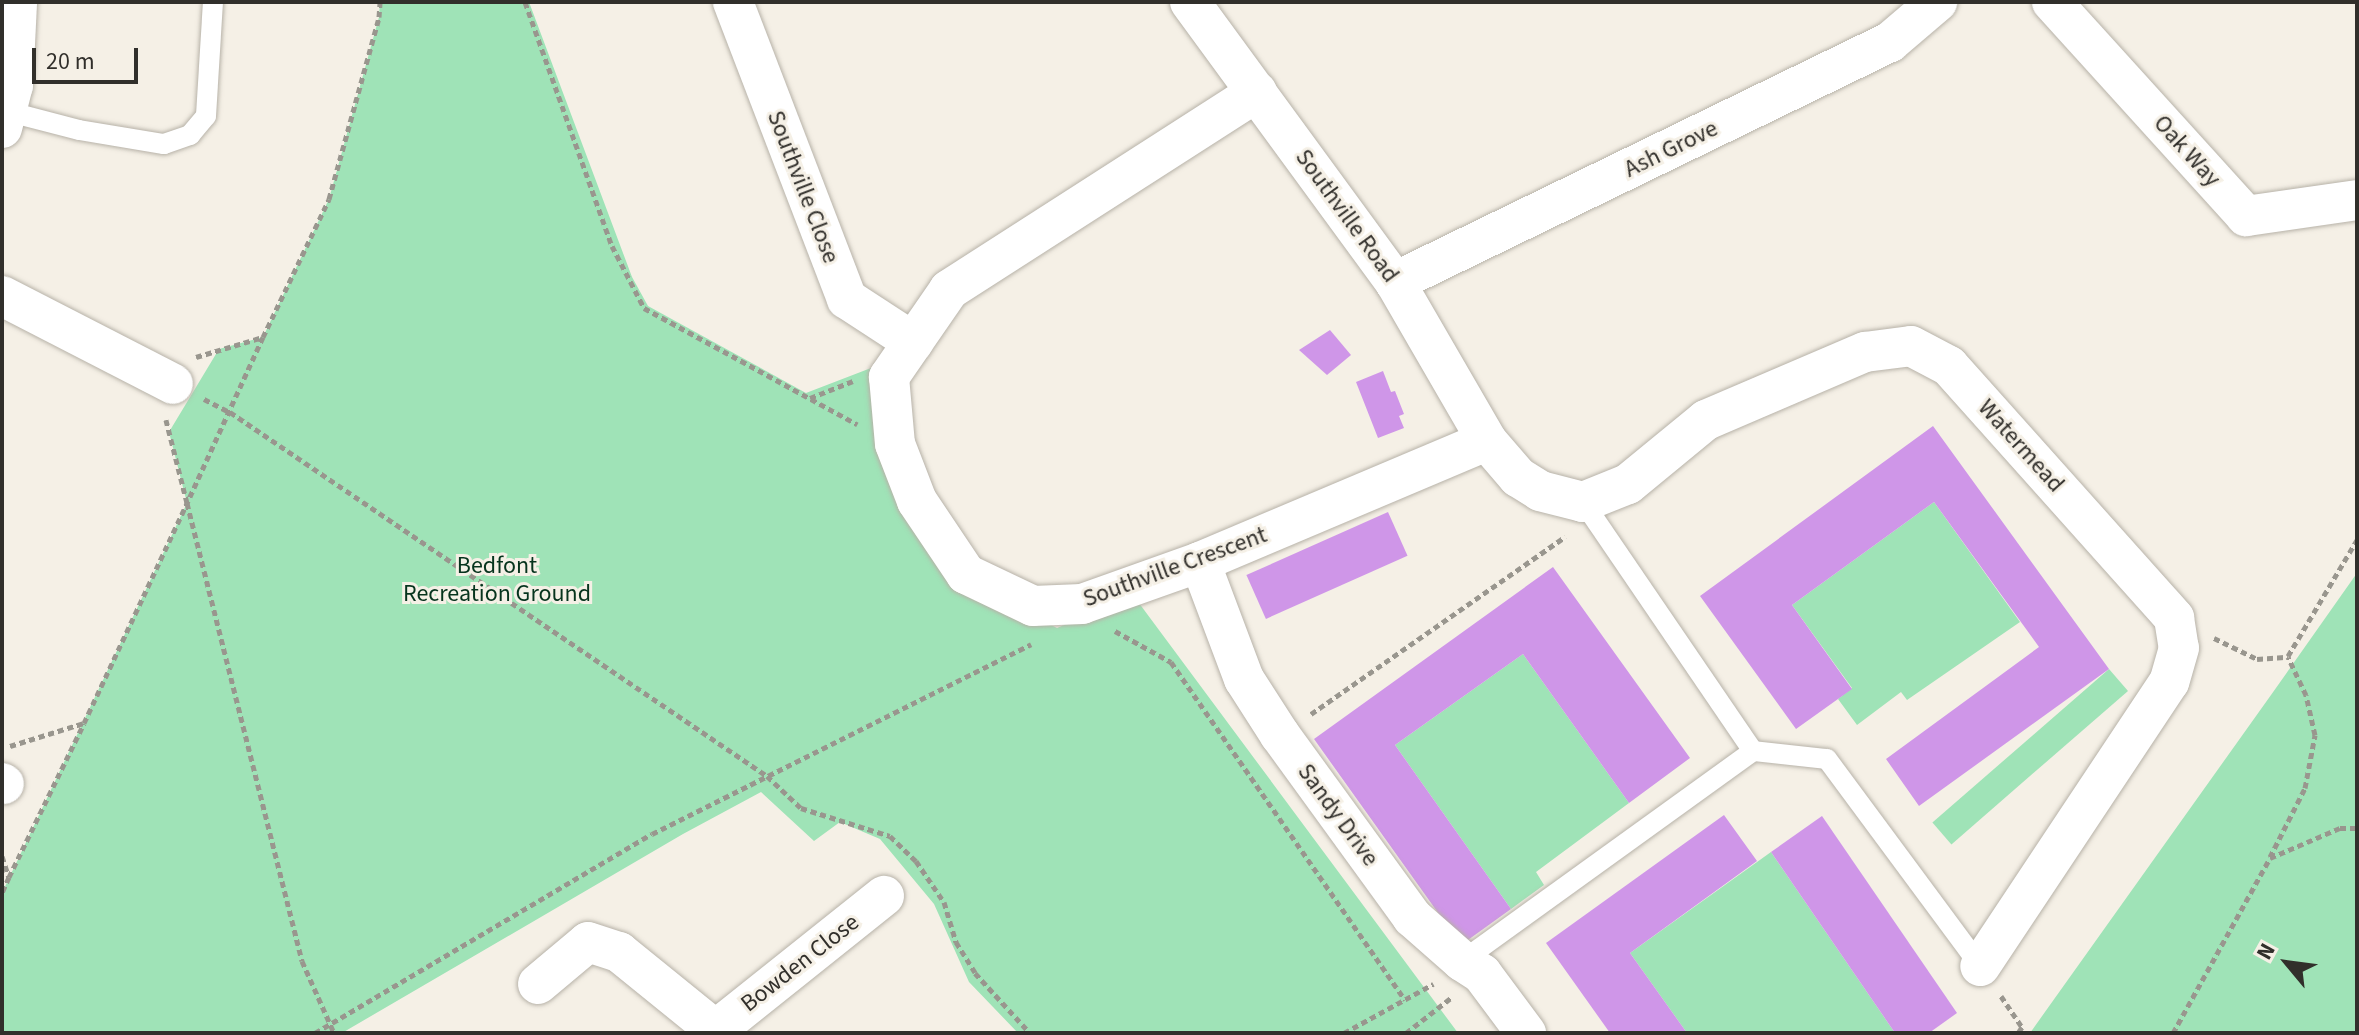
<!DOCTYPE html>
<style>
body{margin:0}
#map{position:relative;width:2359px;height:1035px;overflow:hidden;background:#f5f0e6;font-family:"Source Sans 3",sans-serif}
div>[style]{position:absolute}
.green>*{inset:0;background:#9fe3b7;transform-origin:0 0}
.building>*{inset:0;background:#cf96e8;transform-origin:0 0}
.path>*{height:5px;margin-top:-2.5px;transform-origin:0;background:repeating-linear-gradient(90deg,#99968e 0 6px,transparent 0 10px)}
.roads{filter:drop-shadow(0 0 2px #b7b2a8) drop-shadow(0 0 2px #b7b2a8)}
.service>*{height:20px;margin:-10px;padding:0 10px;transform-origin:10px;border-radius:10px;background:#fff}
.minor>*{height:40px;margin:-20px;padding:0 20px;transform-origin:20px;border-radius:20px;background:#fff}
span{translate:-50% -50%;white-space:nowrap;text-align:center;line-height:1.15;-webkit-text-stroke:6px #f5f0e6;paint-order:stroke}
.street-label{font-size:24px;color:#312f2b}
.park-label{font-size:24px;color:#06341d}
.frame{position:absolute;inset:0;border:4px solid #312f2b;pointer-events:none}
.north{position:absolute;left:2247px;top:923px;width:80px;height:80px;-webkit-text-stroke:6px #f5f0e6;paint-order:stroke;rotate:299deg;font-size:22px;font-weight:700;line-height:32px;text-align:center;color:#312f2b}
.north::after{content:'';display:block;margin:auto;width:28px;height:36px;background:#312f2b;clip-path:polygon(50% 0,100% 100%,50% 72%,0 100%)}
.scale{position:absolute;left:32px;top:48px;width:106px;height:36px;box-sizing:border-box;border:4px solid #312f2b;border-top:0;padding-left:10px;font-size:24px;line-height:28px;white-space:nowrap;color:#312f2b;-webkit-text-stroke:6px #f5f0e6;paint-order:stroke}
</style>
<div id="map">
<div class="green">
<i style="clip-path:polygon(380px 2px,529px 2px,632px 277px,648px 306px,806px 393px,871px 368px,878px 445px,949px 573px,1057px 628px,1133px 595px,1458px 1033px,1018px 1033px,969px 982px,934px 904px,880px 839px,840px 822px,814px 841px,761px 792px,683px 834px,342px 1033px,2px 1033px,2px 893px,187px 503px,169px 432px,219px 349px,263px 337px,329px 199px,379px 17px)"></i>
<i style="clip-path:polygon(1934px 502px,2020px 622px,1907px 700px,1901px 692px,1857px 725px,1838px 699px,1852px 688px,1792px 605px)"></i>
<i style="clip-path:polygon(2357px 573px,2357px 1033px,2030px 1033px,2271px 695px)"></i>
<i style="clip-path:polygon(1523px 654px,1629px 803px,1536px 872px,1544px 885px,1511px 909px,1395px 745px)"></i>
<i style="left:2109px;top:669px;width:29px;height:234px;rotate:49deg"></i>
<i style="clip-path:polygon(1771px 852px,1895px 1033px,1687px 1033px,1630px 953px)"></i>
</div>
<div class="building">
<i style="clip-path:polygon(1330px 330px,1351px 355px,1327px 375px,1299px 350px)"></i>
<i style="clip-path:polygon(1383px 371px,1391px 392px,1395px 391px,1404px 414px,1399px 416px,1404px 428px,1378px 438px,1356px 382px)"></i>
<i style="clip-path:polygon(1933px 426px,2109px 669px,1919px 806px,1886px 759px,2039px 647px,1934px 502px,1792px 605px,1852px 689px,1796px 729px,1700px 596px)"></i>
<i style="left:1388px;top:512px;width:48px;height:155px;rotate:66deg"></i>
<i style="clip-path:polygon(1553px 567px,1690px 758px,1629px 803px,1523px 654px,1395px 745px,1511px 909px,1461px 945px,1314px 739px)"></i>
<i style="clip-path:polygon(1724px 815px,1757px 861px,1630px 953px,1687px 1033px,1610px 1033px,1546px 943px)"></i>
<i style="clip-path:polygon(1822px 816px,1957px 1013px,1929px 1033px,1895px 1033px,1771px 852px)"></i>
</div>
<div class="path">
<i style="left:525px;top:2px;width:259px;rotate:70.4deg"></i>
<i style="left:612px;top:246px;width:70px;rotate:62.7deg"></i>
<i style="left:644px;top:308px;width:243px;rotate:28.6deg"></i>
<i style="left:263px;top:337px;width:183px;rotate:114.6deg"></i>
<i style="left:187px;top:503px;width:472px;rotate:75.9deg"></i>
<i style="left:302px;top:961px;width:79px;rotate:66deg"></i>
<i style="left:196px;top:357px;width:70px;rotate:-16.6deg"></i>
<i style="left:263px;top:337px;width:153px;rotate:-64.4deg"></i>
<i style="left:329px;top:199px;width:189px;rotate:-74.6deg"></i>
<i style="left:379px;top:17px;width:15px;rotate:-86deg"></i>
<i style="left:810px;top:398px;width:46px;rotate:-21.6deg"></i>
<i style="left:204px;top:399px;width:29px;rotate:27deg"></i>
<i style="left:230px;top:412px;width:649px;rotate:34.13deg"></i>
<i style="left:767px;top:776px;width:47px;rotate:43.3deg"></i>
<i style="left:801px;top:808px;width:93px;rotate:17.5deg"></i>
<i style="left:890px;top:836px;width:36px;rotate:44deg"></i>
<i style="left:916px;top:861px;width:50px;rotate:55.7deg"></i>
<i style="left:944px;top:902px;width:42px;rotate:73.3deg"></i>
<i style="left:956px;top:942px;width:36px;rotate:58deg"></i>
<i style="left:975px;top:973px;width:81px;rotate:47.5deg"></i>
<i style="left:1115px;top:631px;width:64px;rotate:29deg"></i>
<i style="left:1171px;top:662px;width:411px;rotate:55.3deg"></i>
<i style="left:2214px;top:638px;width:48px;rotate:26deg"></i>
<i style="left:2257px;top:659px;width:31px;rotate:-4deg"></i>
<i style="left:2288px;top:656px;width:135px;rotate:-59.3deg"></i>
<i style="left:1311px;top:714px;width:310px;rotate:-34.9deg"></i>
<i style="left:10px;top:746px;width:77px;rotate:-17.3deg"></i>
<i style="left:84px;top:723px;width:243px;rotate:-64.9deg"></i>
<i style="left:187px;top:503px;width:86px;rotate:-104.2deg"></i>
<i style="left:2px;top:856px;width:22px;rotate:72deg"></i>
<i style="left:9px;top:877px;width:17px;rotate:114deg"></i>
<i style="left:2270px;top:857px;width:77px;rotate:-63.1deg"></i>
<i style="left:2305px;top:788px;width:54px;rotate:-79.3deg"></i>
<i style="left:2315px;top:735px;width:41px;rotate:-102.7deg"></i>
<i style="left:2306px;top:695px;width:42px;rotate:-115.3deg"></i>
<i style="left:9px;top:877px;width:171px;rotate:-64deg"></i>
<i style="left:2001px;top:996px;width:37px;rotate:56deg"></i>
<i style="left:2022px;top:1027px;width:7px;rotate:124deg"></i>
<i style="left:315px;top:1033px;width:391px;rotate:-30.6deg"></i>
<i style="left:652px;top:834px;width:424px;rotate:-26.6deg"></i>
<i style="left:1344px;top:1033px;width:102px;rotate:-28.8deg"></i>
<i style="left:1406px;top:1033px;width:58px;rotate:-38deg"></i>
<i style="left:2173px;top:1033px;width:200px;rotate:-61deg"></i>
<i style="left:2270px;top:858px;width:76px;rotate:-23.2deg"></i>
<i style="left:2340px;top:828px;width:17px"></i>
</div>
<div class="roads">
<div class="service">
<i style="left:6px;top:111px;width:75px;rotate:14.6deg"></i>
<i style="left:79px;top:130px;width:86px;rotate:9.4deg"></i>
<i style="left:164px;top:144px;width:28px;rotate:-19deg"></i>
<i style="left:190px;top:135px;width:25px;rotate:-50deg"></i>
<i style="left:206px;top:116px;width:114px;rotate:-86.5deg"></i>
<i style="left:1583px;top:502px;width:301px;rotate:55.7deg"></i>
<i style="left:1753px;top:751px;width:74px;rotate:6.2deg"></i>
<i style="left:1827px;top:759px;width:257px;rotate:53.5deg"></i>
<i style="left:1462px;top:961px;width:359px;rotate:-35.8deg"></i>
</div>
<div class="minor">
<i style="left:733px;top:2px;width:318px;rotate:69deg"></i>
<i style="left:847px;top:299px;width:79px;rotate:33.1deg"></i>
<i style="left:1190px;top:2px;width:347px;rotate:53.8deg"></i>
<i style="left:1395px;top:282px;width:184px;rotate:59.9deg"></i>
<i style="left:1487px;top:441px;width:48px;rotate:49.3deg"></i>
<i style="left:1518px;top:477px;width:26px;rotate:32deg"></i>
<i style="left:1540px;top:491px;width:44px;rotate:14.3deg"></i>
<i style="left:1583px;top:502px;width:48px;rotate:-21.8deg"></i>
<i style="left:1628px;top:484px;width:101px;rotate:-39.4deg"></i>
<i style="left:1706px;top:420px;width:173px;rotate:-23.2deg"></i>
<i style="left:1865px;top:352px;width:46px;rotate:-7.4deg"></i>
<i style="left:1911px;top:346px;width:43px;rotate:27.8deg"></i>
<i style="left:1949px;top:366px;width:338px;rotate:48.2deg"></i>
<i style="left:2174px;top:618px;width:30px;rotate:81deg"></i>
<i style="left:2179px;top:648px;width:35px;rotate:106deg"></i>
<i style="left:2169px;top:682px;width:341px;rotate:123.6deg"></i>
<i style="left:2052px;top:2px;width:289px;rotate:47.8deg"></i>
<i style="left:2246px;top:216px;width:112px;rotate:-8.2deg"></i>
<i style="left:1257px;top:92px;width:366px;rotate:147.3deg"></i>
<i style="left:949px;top:290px;width:106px;rotate:124.6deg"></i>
<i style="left:889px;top:377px;width:67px;rotate:84.9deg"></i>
<i style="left:895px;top:444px;width:61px;rotate:68.9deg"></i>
<i style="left:917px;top:501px;width:88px;rotate:56.1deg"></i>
<i style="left:966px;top:574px;width:74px;rotate:25.5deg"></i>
<i style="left:1033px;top:606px;width:49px;rotate:-2.3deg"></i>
<i style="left:1082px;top:604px;width:125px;rotate:-19.6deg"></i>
<i style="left:1200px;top:562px;width:311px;rotate:-22.9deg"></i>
<i style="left:2px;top:128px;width:44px;rotate:-75.7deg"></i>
<i style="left:13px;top:85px;width:83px;rotate:-87.2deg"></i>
<i style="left:1395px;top:282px;width:550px;rotate:-25.87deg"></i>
<i style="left:1890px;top:42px;width:62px;rotate:-40.4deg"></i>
<i style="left:2px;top:296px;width:192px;rotate:27.2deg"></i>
<i style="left:1200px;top:562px;width:125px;rotate:69.4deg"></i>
<i style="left:1244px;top:679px;width:67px;rotate:57.3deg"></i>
<i style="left:1280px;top:735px;width:225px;rotate:54deg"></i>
<i style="left:1412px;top:917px;width:67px;rotate:41.3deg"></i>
<i style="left:1462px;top:961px;width:24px;rotate:33deg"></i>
<i style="left:1482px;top:974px;width:74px;rotate:53.3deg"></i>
<i style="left:2px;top:783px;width:2px;rotate:27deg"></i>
<i style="left:538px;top:984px;width:65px;rotate:-40deg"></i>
<i style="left:588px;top:942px;width:33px;rotate:18deg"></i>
<i style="left:619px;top:952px;width:129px;rotate:39deg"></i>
<i style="left:716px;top:1030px;width:215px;rotate:-38.6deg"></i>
</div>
</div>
<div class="street-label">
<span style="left:1671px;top:149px;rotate:-26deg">Ash Grove</span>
<span style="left:2187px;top:151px;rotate:48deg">Oak Way</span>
<span style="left:803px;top:187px;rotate:69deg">Southville Close</span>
<span style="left:1347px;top:216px;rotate:54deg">Southville Road</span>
<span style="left:2021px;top:446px;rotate:48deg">Watermead</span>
<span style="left:1175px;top:567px;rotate:-20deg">Southville Crescent</span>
<span style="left:1338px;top:815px;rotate:54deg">Sandy Drive</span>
<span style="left:800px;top:963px;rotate:-38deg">Bowden Close</span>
</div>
<div class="park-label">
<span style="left:497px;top:580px">Bedfont<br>Recreation Ground</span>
</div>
<div class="frame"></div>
<div class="north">N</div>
<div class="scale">20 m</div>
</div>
